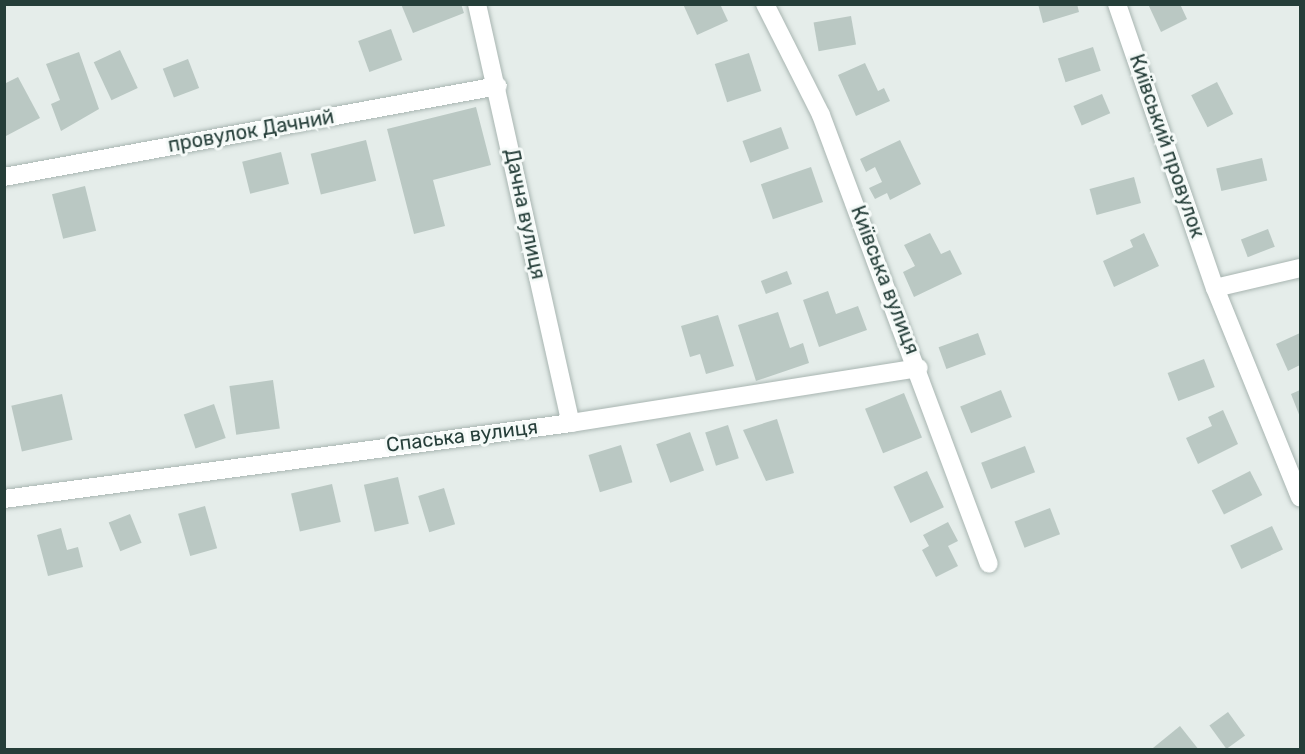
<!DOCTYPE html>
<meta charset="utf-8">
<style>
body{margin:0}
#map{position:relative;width:1305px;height:754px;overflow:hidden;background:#e5edea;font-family:Rubik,sans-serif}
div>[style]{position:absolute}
.building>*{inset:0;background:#bac8c3;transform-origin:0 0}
.roads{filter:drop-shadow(0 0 2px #a8b5b1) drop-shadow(0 0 2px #a8b5b1)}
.street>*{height:18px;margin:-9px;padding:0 9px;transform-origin:9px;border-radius:9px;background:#fff}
span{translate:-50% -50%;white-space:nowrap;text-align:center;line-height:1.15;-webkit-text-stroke:6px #f5faf8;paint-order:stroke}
.street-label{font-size:20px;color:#253e39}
.frame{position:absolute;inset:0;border:6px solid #253e39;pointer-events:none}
</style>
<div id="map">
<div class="building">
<i style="clip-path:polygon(401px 4px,461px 4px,464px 13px,413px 33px)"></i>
<i style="clip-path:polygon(683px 4px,720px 4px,728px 21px,697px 35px)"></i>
<i style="clip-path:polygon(1038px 4px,1077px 4px,1079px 12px,1043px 23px)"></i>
<i style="clip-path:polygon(1148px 4px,1180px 4px,1187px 19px,1161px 32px)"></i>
<i style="left:851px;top:16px;width:29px;height:38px;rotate:80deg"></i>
<i style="left:391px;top:29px;width:33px;height:35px;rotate:70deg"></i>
<i style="left:1093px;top:47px;width:25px;height:37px;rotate:72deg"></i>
<i style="left:120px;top:50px;width:42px;height:29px;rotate:65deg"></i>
<i style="clip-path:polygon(79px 52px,99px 109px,61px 131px,51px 104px,60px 100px,46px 64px)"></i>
<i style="left:749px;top:53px;width:40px;height:36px;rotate:72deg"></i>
<i style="left:188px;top:59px;width:31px;height:27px;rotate:69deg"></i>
<i style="clip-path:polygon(865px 63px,878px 91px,884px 88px,890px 101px,856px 116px,838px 75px)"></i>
<i style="clip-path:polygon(18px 77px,40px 118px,6px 136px,4px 84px)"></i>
<i style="left:1217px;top:82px;width:36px;height:29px;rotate:63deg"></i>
<i style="left:1102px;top:94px;width:21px;height:31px;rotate:67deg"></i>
<i style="clip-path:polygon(476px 107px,491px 165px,433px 180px,445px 226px,414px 234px,387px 129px)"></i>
<i style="left:781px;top:127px;width:23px;height:41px;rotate:70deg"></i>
<i style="left:366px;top:140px;width:42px;height:57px;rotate:76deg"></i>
<i style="clip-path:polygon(900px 140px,921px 184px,890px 200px,887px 193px,875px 199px,869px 188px,882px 182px,875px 167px,866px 172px,860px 159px)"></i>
<i style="left:281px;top:152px;width:33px;height:40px;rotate:76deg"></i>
<i style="left:1262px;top:158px;width:23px;height:47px;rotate:77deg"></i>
<i style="left:811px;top:167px;width:37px;height:53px;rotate:71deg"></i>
<i style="left:1134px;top:177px;width:27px;height:46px;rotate:75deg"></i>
<i style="left:85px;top:186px;width:46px;height:34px;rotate:76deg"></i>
<i style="left:1268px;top:229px;width:19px;height:29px;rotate:69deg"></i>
<i style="clip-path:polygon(930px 233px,941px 254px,950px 250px,962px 274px,914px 297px,903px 272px,915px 266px,904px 245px)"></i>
<i style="clip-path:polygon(1144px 233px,1159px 266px,1114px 287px,1103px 261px,1133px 247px,1130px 240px)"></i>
<i style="left:787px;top:271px;width:14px;height:28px;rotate:69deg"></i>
<i style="clip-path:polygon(828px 291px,836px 314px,858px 306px,867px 330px,819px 347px,803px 300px)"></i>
<i style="clip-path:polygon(778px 312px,790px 348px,803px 343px,809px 363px,756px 381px,738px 325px)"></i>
<i style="clip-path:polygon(718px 315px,734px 366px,706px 374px,700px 354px,690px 357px,681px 326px)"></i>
<i style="left:978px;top:333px;width:23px;height:42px;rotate:70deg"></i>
<i style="clip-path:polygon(1300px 333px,1300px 365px,1288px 371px,1276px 344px)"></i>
<i style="left:1204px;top:359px;width:30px;height:39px;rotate:69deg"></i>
<i style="left:273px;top:380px;width:49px;height:44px;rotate:82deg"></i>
<i style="left:1001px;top:390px;width:29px;height:44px;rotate:68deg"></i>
<i style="clip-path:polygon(1300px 390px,1300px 417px,1291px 394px)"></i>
<i style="left:904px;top:393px;width:48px;height:42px;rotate:68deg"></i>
<i style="left:62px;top:394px;width:47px;height:52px;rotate:77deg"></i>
<i style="left:214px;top:404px;width:36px;height:32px;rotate:71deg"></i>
<i style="clip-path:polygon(1223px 410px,1238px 444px,1198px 464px,1186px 438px,1212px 426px,1208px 417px)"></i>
<i style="clip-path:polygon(777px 419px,794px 473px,766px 481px,743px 430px)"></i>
<i style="left:728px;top:425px;width:35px;height:24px;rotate:72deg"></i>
<i style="left:690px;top:432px;width:41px;height:36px;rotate:70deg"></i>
<i style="left:621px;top:445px;width:39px;height:34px;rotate:73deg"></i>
<i style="left:1025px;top:446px;width:28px;height:47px;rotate:69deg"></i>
<i style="left:927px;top:471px;width:40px;height:37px;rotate:65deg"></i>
<i style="left:1250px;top:471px;width:27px;height:43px;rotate:63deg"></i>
<i style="left:398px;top:477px;width:48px;height:35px;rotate:77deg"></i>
<i style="left:332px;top:484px;width:39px;height:42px;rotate:77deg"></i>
<i style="left:444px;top:488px;width:38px;height:27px;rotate:73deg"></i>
<i style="left:205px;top:506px;width:44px;height:28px;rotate:74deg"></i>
<i style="left:1050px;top:508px;width:28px;height:38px;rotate:69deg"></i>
<i style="left:130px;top:514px;width:31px;height:23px;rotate:68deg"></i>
<i style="clip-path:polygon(948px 522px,958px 541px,948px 546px,958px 566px,936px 577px,922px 550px,929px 546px,923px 535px)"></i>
<i style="left:1272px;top:526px;width:26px;height:46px;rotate:65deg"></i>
<i style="clip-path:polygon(61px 528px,67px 550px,78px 547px,83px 567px,48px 576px,37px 535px)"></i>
<i style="left:1228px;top:712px;width:29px;height:23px;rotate:54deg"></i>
<i style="clip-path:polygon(1180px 726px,1199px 750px,1154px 750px,1153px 748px)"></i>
</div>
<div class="roads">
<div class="street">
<i style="left:477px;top:4px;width:429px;rotate:77.4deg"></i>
<i style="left:765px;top:4px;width:124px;rotate:63.2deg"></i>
<i style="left:821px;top:115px;width:479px;rotate:69.5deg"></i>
<i style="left:1117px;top:4px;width:300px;rotate:71deg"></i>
<i style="left:1215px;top:288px;width:226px;rotate:67.9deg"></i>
<i style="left:4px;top:177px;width:502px;rotate:-10.44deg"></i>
<i style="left:1215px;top:288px;width:87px;rotate:-13.2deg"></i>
<i style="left:4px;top:499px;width:572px;rotate:-7.63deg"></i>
<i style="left:571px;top:423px;width:352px;rotate:-9deg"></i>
</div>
</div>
<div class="street-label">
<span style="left:251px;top:131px;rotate:-10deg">провулок Дачний</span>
<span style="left:1167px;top:146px;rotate:71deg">Київський провулок</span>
<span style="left:525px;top:214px;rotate:78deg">Дачна вулиця</span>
<span style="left:885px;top:280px;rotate:69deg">Київська вулиця</span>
<span style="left:462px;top:436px;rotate:-7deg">Спаська вулиця</span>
</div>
<div class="frame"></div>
</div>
